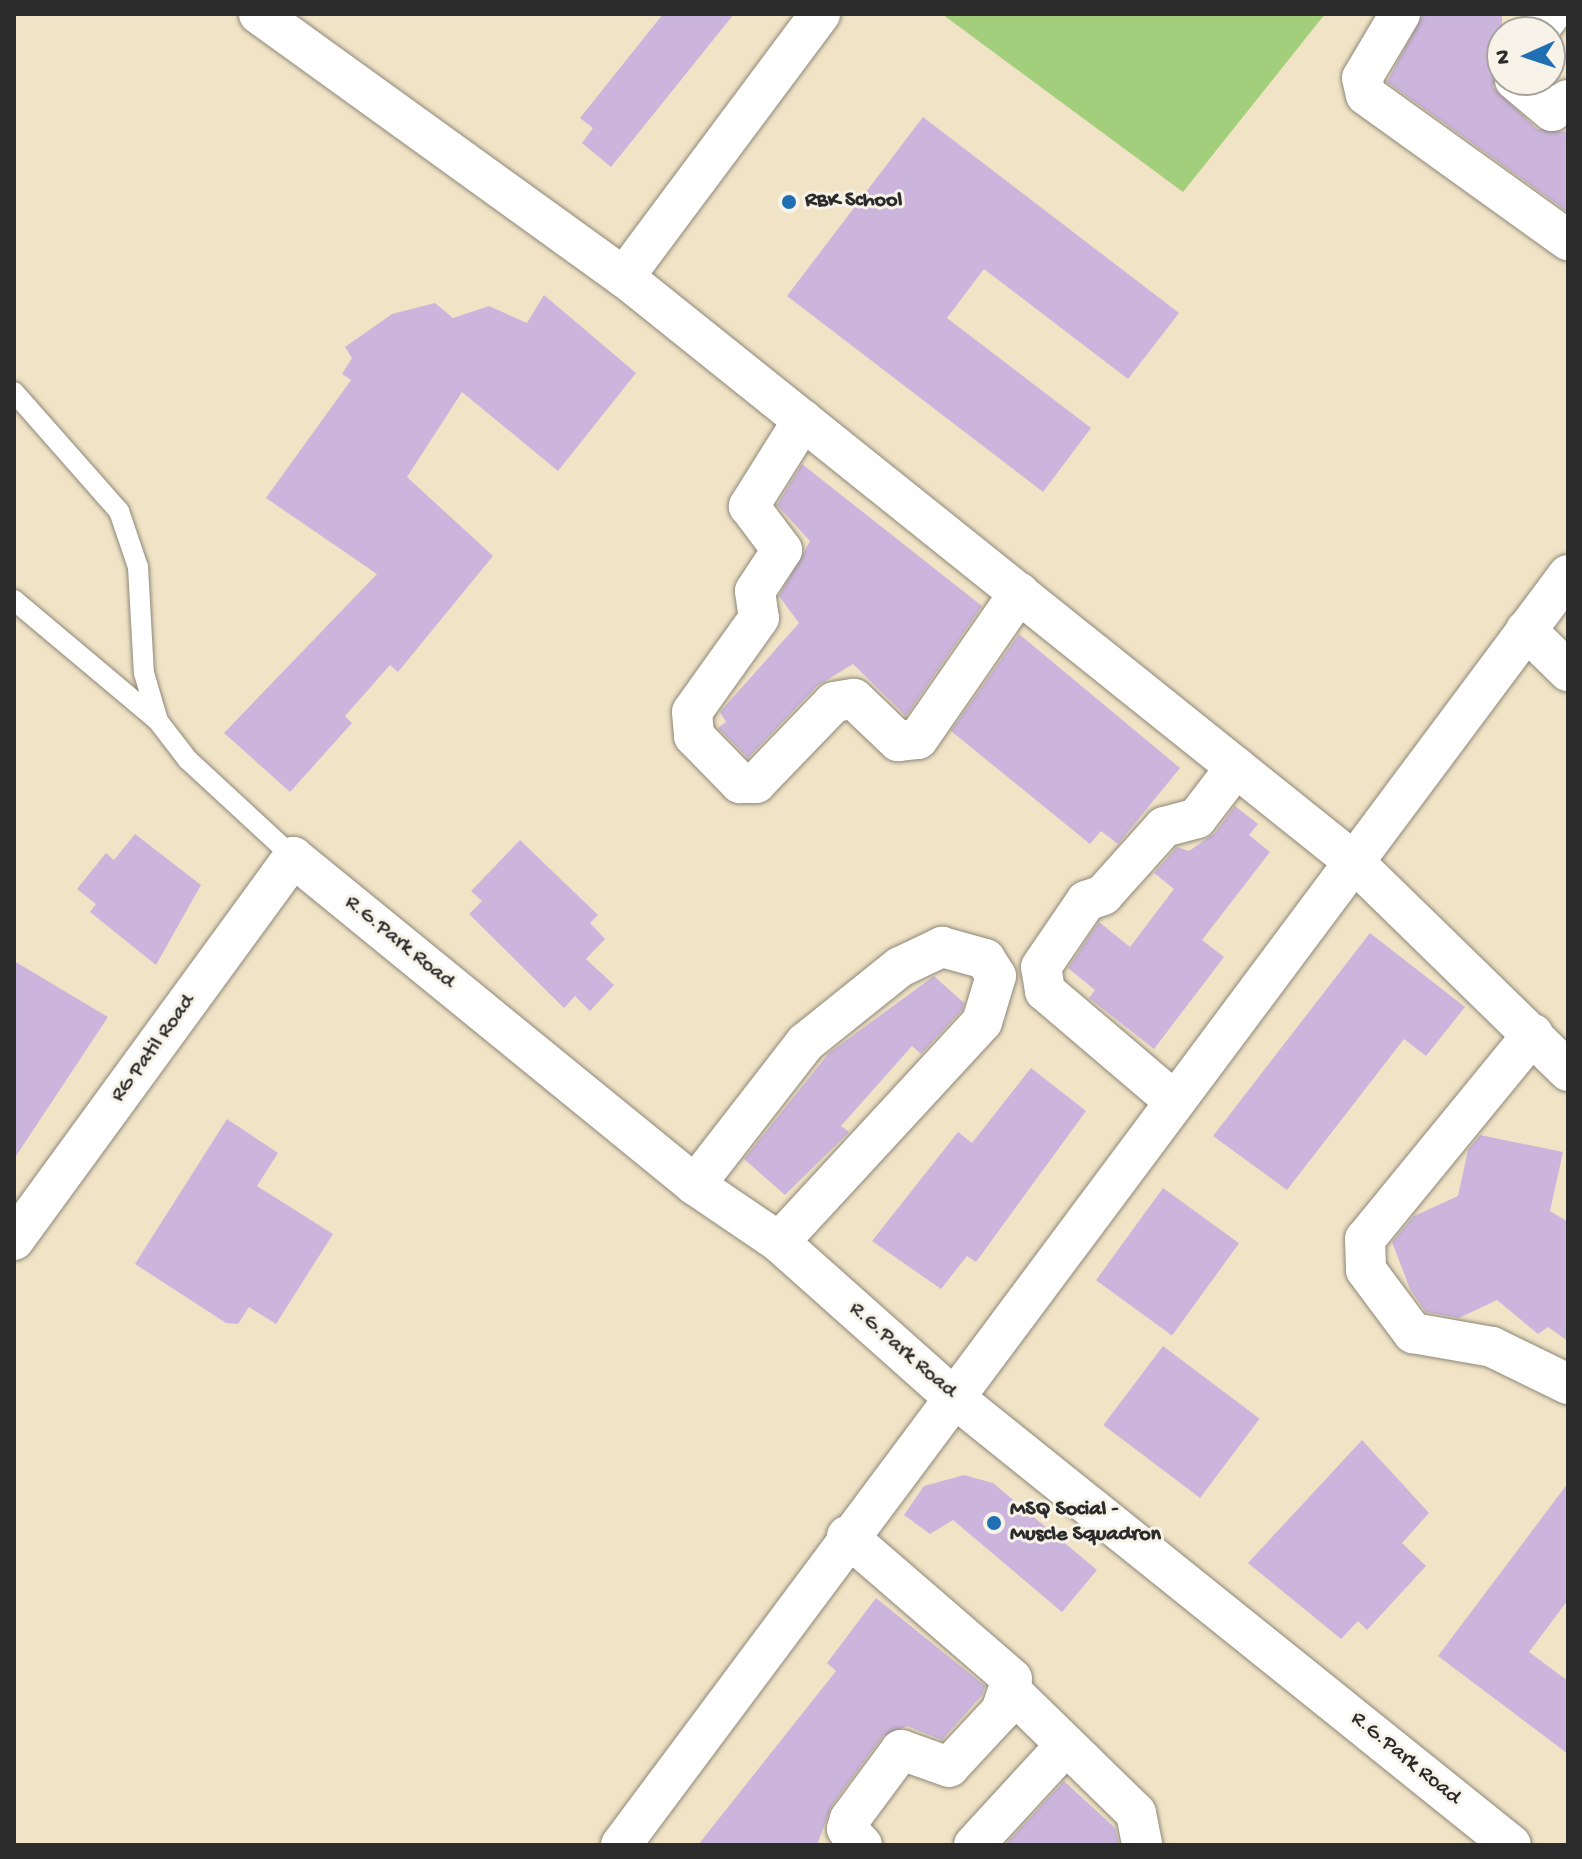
<!DOCTYPE html>
<style>
body{margin:0}
#map{position:relative;width:1582px;height:1859px;overflow:hidden;background:#f0e3c6;font-family:"Gochi Hand",sans-serif}
div>[style]{position:absolute}
.green>*{inset:0;background:#a3cf7c}
.building>*{inset:0;background:#ccb5dd;transform-origin:0 0}
.roads{filter:drop-shadow(0 0 2px #8e8778) drop-shadow(0 0 2px #8e8778)}
.lane>*{height:20px;margin:-10px;padding:0 10px;transform-origin:10px;border-radius:10px;background:#fff}
.street>*{height:40px;margin:-20px;padding:0 20px;transform-origin:20px;border-radius:20px;background:#fff}
.dots>*{width:22px;height:22px;translate:-50% -50%;box-sizing:border-box;border:4px solid #f7f3e8;border-radius:50%}
span{translate:-50% -50%;white-space:nowrap;text-align:center;line-height:1.15;-webkit-text-stroke:6px #f7f3e8;paint-order:stroke}
.poi-label{font-size:22px;color:#2b2b2b;font-weight:700}
.left{translate:0 -50%;text-align:left}
.street-label{font-size:22px;color:#2b2b2b}
.frame{position:absolute;inset:0;border:16px solid #2b2b2b;pointer-events:none}
.north{position:absolute;left:1486px;top:16px;width:80px;height:80px;box-sizing:border-box;background:#f7f3e8;border:2px solid #a5a39c;border-radius:50%;rotate:267deg;font-size:22px;font-weight:700;line-height:32px;text-align:center;color:#2b2b2b}
.north::after{content:'';display:block;margin:auto;width:28px;height:36px;background:#1f6fb2;clip-path:polygon(50% 0,100% 100%,50% 72%,0 100%)}
</style>
<div id="map">
<div class="green">
<i style="clip-path:polygon(942px 14px,1325px 14px,1183px 192px)"></i>
</div>
<div class="building">
<i style="clip-path:polygon(663px 14px,734px 14px,611px 167px,582px 143px,593px 128px,580px 118px)"></i>
<i style="clip-path:polygon(1423px 14px,1502px 14px,1502px 62px,1493px 87px,1537px 129px,1568px 132px,1568px 212px,1387px 82px)"></i>
<i style="clip-path:polygon(923px 117px,1179px 313px,1128px 379px,984px 269px,947px 318px,1091px 428px,1043px 492px,787px 296px)"></i>
<i style="clip-path:polygon(544px 295px,636px 373px,558px 471px,462px 392px,407px 477px,493px 556px,398px 672px,390px 665px,345px 716px,352px 723px,290px 792px,224px 733px,377px 574px,266px 498px,351px 380px,342px 374px,352px 358px,345px 347px,392px 314px,435px 303px,453px 318px,489px 306px,527px 323px)"></i>
<i style="clip-path:polygon(802px 464px,982px 606px,906px 716px,853px 664px,817px 686px,748px 758px,718px 728px,726px 722px,720px 712px,799px 623px,779px 596px,810px 541px,777px 505px)"></i>
<i style="clip-path:polygon(1019px 634px,1180px 768px,1118px 844px,1101px 831px,1090px 844px,951px 731px)"></i>
<i style="clip-path:polygon(1235px 806px,1258px 824px,1249px 835px,1270px 852px,1202px 940px,1224px 957px,1154px 1049px,1089px 998px,1095px 990px,1068px 968px,1099px 922px,1130px 947px,1174px 889px,1154px 873px,1177px 847px,1189px 851px,1215px 833px)"></i>
<i style="clip-path:polygon(135px 834px,201px 885px,156px 965px,90px 912px,96px 904px,77px 889px,106px 853px,114px 860px)"></i>
<i style="clip-path:polygon(520px 840px,598px 915px,590px 923px,605px 939px,586px 959px,614px 985px,590px 1011px,575px 996px,564px 1008px,469px 914px,482px 901px,471px 891px)"></i>
<i style="clip-path:polygon(1370px 933px,1465px 1007px,1426px 1056px,1404px 1039px,1287px 1190px,1213px 1136px)"></i>
<i style="clip-path:polygon(14px 961px,108px 1017px,14px 1159px)"></i>
<i style="clip-path:polygon(934px 976px,964px 1003px,962px 1010px,921px 1054px,912px 1046px,841px 1126px,849px 1132px,785px 1195px,744px 1159px,829px 1053px)"></i>
<i style="clip-path:polygon(1031px 1068px,1086px 1111px,976px 1262px,967px 1256px,941px 1289px,872px 1241px,958px 1132px,972px 1143px)"></i>
<i style="clip-path:polygon(227px 1119px,278px 1153px,257px 1186px,333px 1234px,276px 1324px,249px 1307px,238px 1324px,226px 1323px,135px 1264px)"></i>
<i style="clip-path:polygon(1480px 1135px,1563px 1152px,1550px 1211px,1568px 1222px,1568px 1341px,1548px 1327px,1538px 1334px,1497px 1300px,1459px 1318px,1426px 1312px,1410px 1289px,1392px 1242px,1414px 1216px,1458px 1196px,1468px 1150px)"></i>
<i style="left:1163px;top:1188px;width:94px;height:114px;rotate:36deg"></i>
<i style="left:1163px;top:1346px;width:121px;height:99px;rotate:37deg"></i>
<i style="clip-path:polygon(1362px 1440px,1429px 1513px,1402px 1543px,1426px 1566px,1367px 1630px,1358px 1621px,1341px 1639px,1248px 1563px)"></i>
<i style="clip-path:polygon(964px 1475px,993px 1483px,1097px 1570px,1062px 1612px,953px 1520px,930px 1534px,904px 1515px,924px 1486px)"></i>
<i style="clip-path:polygon(1568px 1483px,1568px 1600px,1529px 1652px,1568px 1681px,1568px 1754px,1438px 1656px)"></i>
<i style="clip-path:polygon(876px 1598px,985px 1686px,982px 1695px,942px 1740px,907px 1726px,883px 1736px,832px 1805px,817px 1845px,698px 1845px,836px 1671px,827px 1663px)"></i>
<i style="clip-path:polygon(1064px 1781px,1115px 1828px,1119px 1845px,1005px 1845px)"></i>
</div>
<div class="roads">
<div class="lane">
<i style="left:14px;top:392px;width:159px;rotate:48.6deg"></i>
<i style="left:119px;top:511px;width:59px;rotate:71.3deg"></i>
<i style="left:138px;top:567px;width:106px;rotate:86.8deg"></i>
<i style="left:144px;top:673px;width:50px;rotate:73.7deg"></i>
<i style="left:158px;top:721px;width:49px;rotate:52.4deg"></i>
<i style="left:188px;top:760px;width:143px;rotate:42.7deg"></i>
<i style="left:14px;top:600px;width:188px;rotate:40deg"></i>
</div>
<div class="street">
<i style="left:259px;top:14px;width:450px;rotate:35.8deg"></i>
<i style="left:624px;top:277px;width:934px;rotate:38.7deg"></i>
<i style="left:1353px;top:861px;width:301px;rotate:44.3deg"></i>
<i style="left:1400px;top:14px;width:74px;rotate:120.7deg"></i>
<i style="left:1362px;top:78px;width:17px;rotate:77deg"></i>
<i style="left:1366px;top:95px;width:249px;rotate:35.7deg"></i>
<i style="left:1537px;top:32px;width:22px;rotate:-54deg"></i>
<i style="left:1515px;top:80px;width:48px;rotate:40deg"></i>
<i style="left:1552px;top:111px;width:19px;rotate:-35deg"></i>
<i style="left:624px;top:277px;width:328px;rotate:-53.3deg"></i>
<i style="left:803px;top:420px;width:102px;rotate:122.1deg"></i>
<i style="left:749px;top:506px;width:55px;rotate:53.1deg"></i>
<i style="left:782px;top:550px;width:49px;rotate:123.4deg"></i>
<i style="left:755px;top:591px;width:27px;rotate:82deg"></i>
<i style="left:759px;top:618px;width:115px;rotate:125.5deg"></i>
<i style="left:692px;top:712px;width:24px;rotate:85deg"></i>
<i style="left:694px;top:736px;width:66px;rotate:45.6deg"></i>
<i style="left:740px;top:783px;width:16px"></i>
<i style="left:756px;top:783px;width:112px;rotate:-46.1deg"></i>
<i style="left:834px;top:702px;width:20px;rotate:-9deg"></i>
<i style="left:854px;top:699px;width:61px;rotate:43.7deg"></i>
<i style="left:898px;top:741px;width:20px;rotate:-6deg"></i>
<i style="left:918px;top:739px;width:178px;rotate:-55.3deg"></i>
<i style="left:1526px;top:630px;width:59px;rotate:44.3deg"></i>
<i style="left:1533px;top:1034px;width:265px;rotate:129.3deg"></i>
<i style="left:1365px;top:1239px;width:31px;rotate:88deg"></i>
<i style="left:1366px;top:1270px;width:79px;rotate:53.3deg"></i>
<i style="left:1413px;top:1333px;width:80px;rotate:10deg"></i>
<i style="left:1492px;top:1347px;width:85px;rotate:26deg"></i>
<i style="left:1173px;top:1100px;width:168px;rotate:-139.6deg"></i>
<i style="left:1045px;top:991px;width:24px;rotate:-99deg"></i>
<i style="left:1041px;top:967px;width:80px;rotate:-55.7deg"></i>
<i style="left:1086px;top:901px;width:18px;rotate:-19deg"></i>
<i style="left:1103px;top:895px;width:91px;rotate:-48.1deg"></i>
<i style="left:1164px;top:827px;width:34px;rotate:-15deg"></i>
<i style="left:1197px;top:818px;width:64px;rotate:-52.6deg"></i>
<i style="left:695px;top:1185px;width:180px;rotate:-52.2deg"></i>
<i style="left:805px;top:1043px;width:122px;rotate:-38.7deg"></i>
<i style="left:900px;top:967px;width:47px;rotate:-25.5deg"></i>
<i style="left:942px;top:947px;width:45px;rotate:15.6deg"></i>
<i style="left:985px;top:959px;width:20px;rotate:57deg"></i>
<i style="left:996px;top:976px;width:48px;rotate:106.9deg"></i>
<i style="left:982px;top:1022px;width:299px;rotate:132.7deg"></i>
<i style="left:14px;top:1240px;width:474px;rotate:-53.9deg"></i>
<i style="left:293px;top:857px;width:519px;rotate:39.21deg"></i>
<i style="left:695px;top:1185px;width:102px;rotate:34.2deg"></i>
<i style="left:779px;top:1242px;width:230px;rotate:41.7deg"></i>
<i style="left:951px;top:1395px;width:718px;rotate:38.78deg"></i>
<i style="left:847px;top:1536px;width:218px;rotate:40.9deg"></i>
<i style="left:1012px;top:1679px;width:34px;rotate:109deg"></i>
<i style="left:1001px;top:1711px;width:76px;rotate:132.9deg"></i>
<i style="left:949px;top:1767px;width:51px;rotate:-160.5deg"></i>
<i style="left:901px;top:1750px;width:86px;rotate:126.5deg"></i>
<i style="left:850px;top:1819px;width:10px;rotate:107deg"></i>
<i style="left:847px;top:1829px;width:22px;rotate:47deg"></i>
<i style="left:1012px;top:1692px;width:173px;rotate:44.3deg"></i>
<i style="left:1136px;top:1813px;width:33px;rotate:79deg"></i>
<i style="left:621px;top:1845px;width:1584px;rotate:-53.29deg"></i>
<i style="left:974px;top:1845px;width:136px;rotate:-47.4deg"></i>
</div>
</div>
<div class="dots">
<i style="left:789px;top:202px;background:#1f6fb2"></i>
<i style="left:994px;top:1523px;background:#1f6fb2"></i>
</div>
<div class="poi-label">
<span class="left" style="left:805px;top:202px">RBK School</span>
<span class="left" style="left:1010px;top:1523px">MSQ Social -<br>Muscle Squadron</span>
</div>
<div class="street-label">
<span style="left:399px;top:943px;rotate:39deg">R.G.Park Road</span>
<span style="left:154px;top:1049px;rotate:-54deg">RG Patil Road</span>
<span style="left:902px;top:1351px;rotate:41deg">R.G.Park Road</span>
<span style="left:1405px;top:1759px;rotate:39deg">R.G.Park Road</span>
</div>
<div class="frame"></div>
<div class="north">N</div>
</div>
